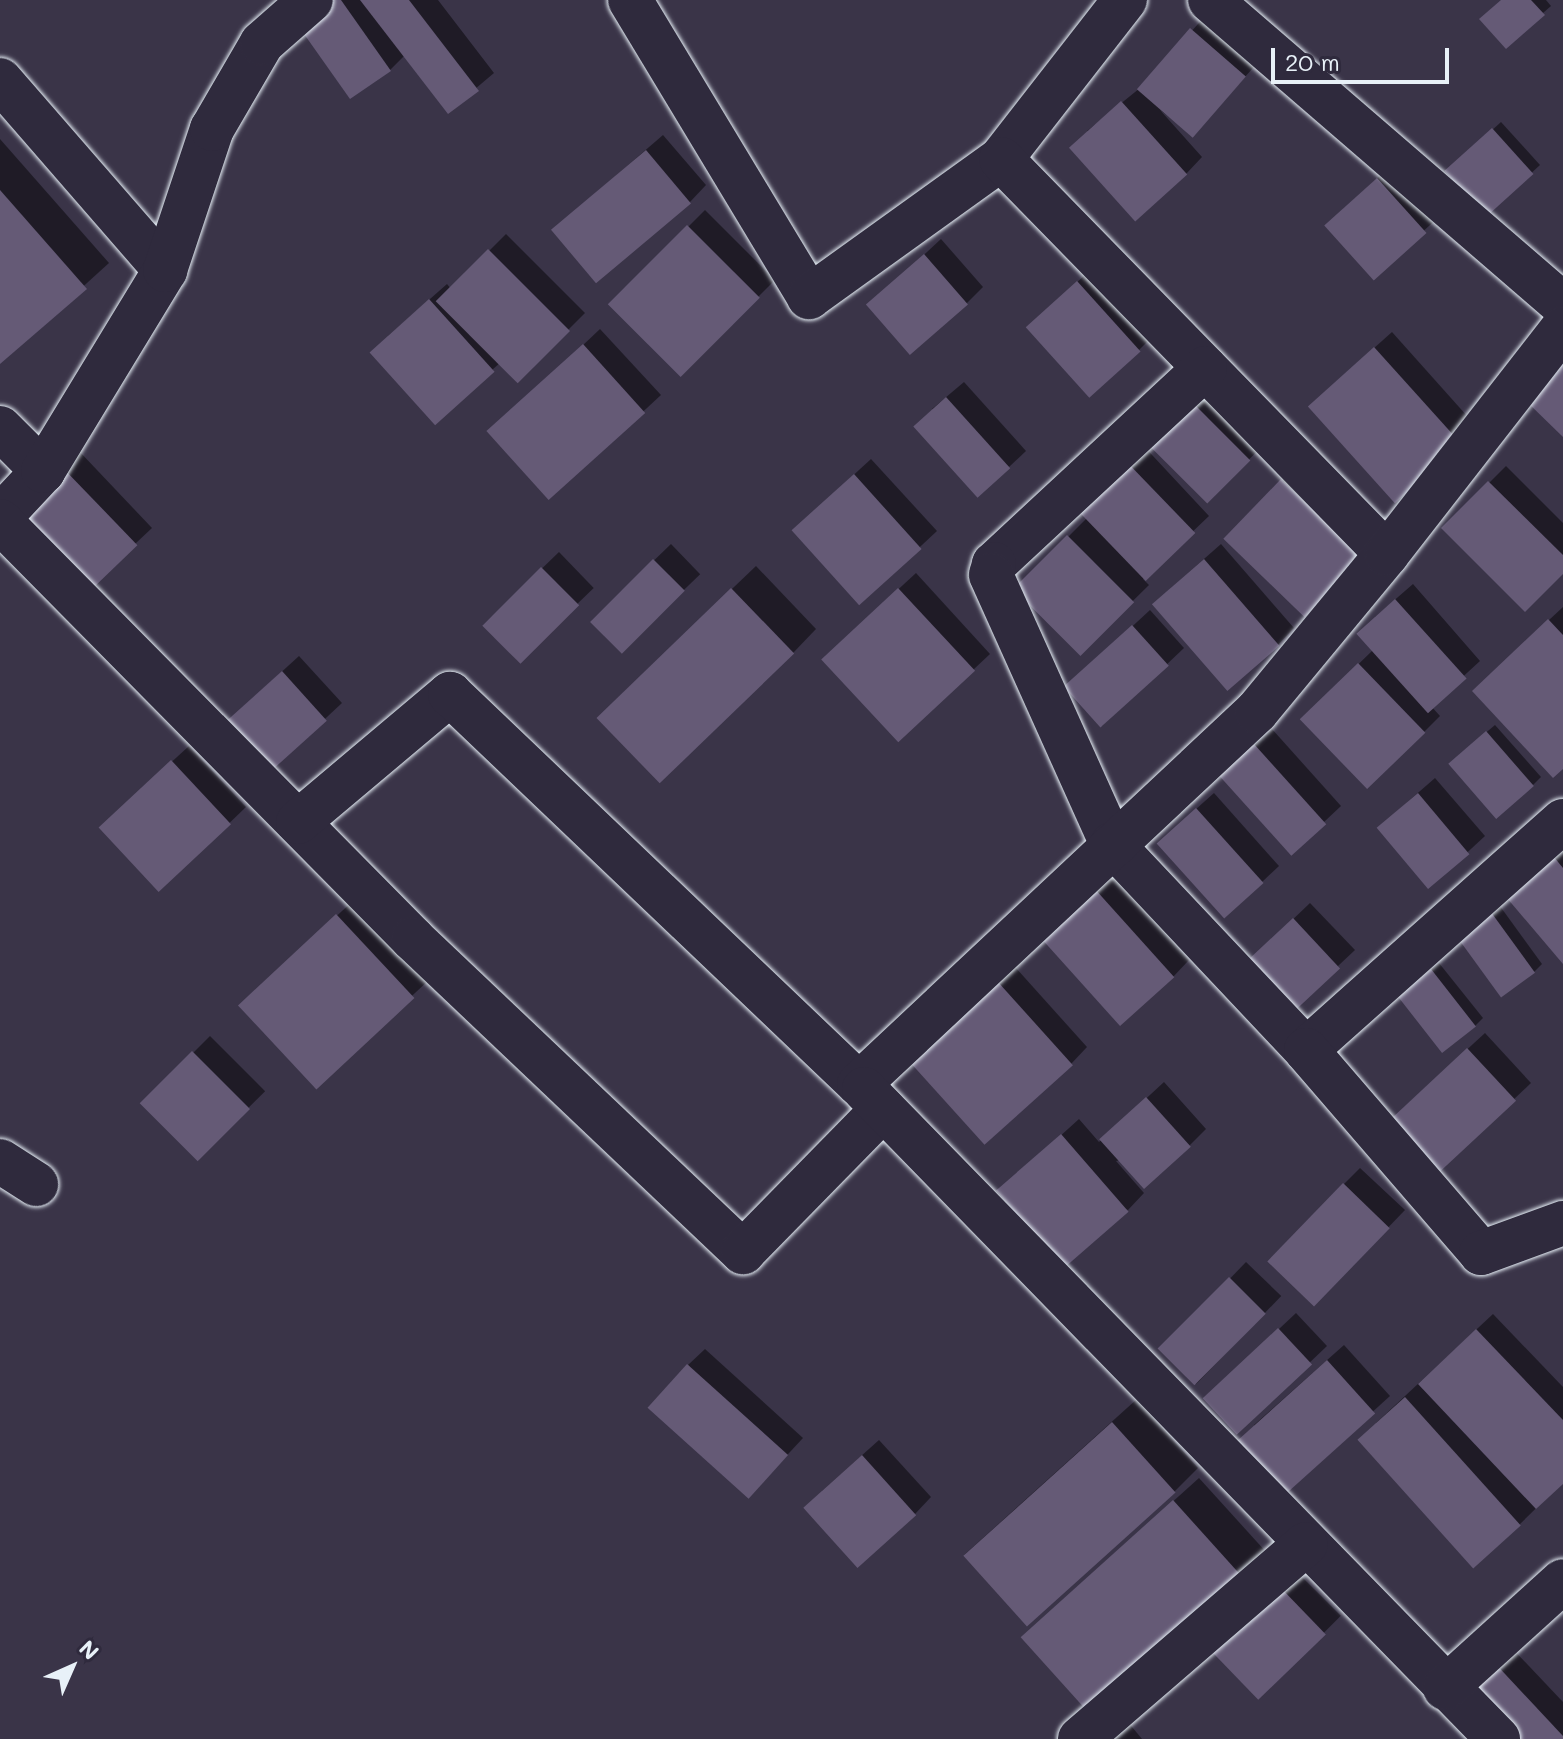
<!DOCTYPE html>
<style>
body{margin:0}
#map{position:relative;width:1563px;height:1739px;overflow:hidden;background:#3a3448;font-family:Mali,sans-serif}
div>[style]{position:absolute}
.shadow>*{inset:0;background:#0007;transform-origin:0 0}
.building>*{inset:0;background:#655a76;transform-origin:0 0}
.roads{filter:drop-shadow(0 0 2px #e8f1f8) drop-shadow(0 0 2px #e8f1f8)}
.minor>*{height:44px;margin:-22px;padding:0 22px;transform-origin:22px;border-radius:22px;background:#2f2a3d}
span{translate:-50% -50%;white-space:nowrap;text-align:center;line-height:1.15;-webkit-text-stroke:8px #2f2a3d;paint-order:stroke}
.north{position:absolute;left:32px;top:1627px;width:80px;height:80px;-webkit-text-stroke:6px #2f2a3d;paint-order:stroke;rotate:45deg;font-size:22px;font-weight:700;line-height:32px;text-align:center;color:#e8f1f8}
.north::after{content:'';display:block;margin:auto;width:28px;height:36px;background:#e8f1f8;clip-path:polygon(50% 0,100% 100%,50% 72%,0 100%)}
.scale{position:absolute;left:1271px;top:48px;width:178px;height:36px;box-sizing:border-box;border:4px solid #e8f1f8;border-top:0;padding-left:10px;font-size:24px;line-height:28px;white-space:nowrap;color:#e8f1f8;-webkit-text-stroke:6px #2f2a3d;paint-order:stroke}
</style>
<div id="map">
<div class="shadow">
<i style="clip-path:polygon(327px 0,438px 0,494px 73px,449px 111px,405px 55px,390px 70px)"></i>
<i style="clip-path:polygon(1503px 0,1546px 0,1551px 6px,1543px 13px)"></i>
<i style="clip-path:polygon(1208px 13px,1261px 59px,1193px 135px,1160px 110px,1202px 157px,1186px 174px,1087px 131px,1140px 88px)"></i>
<i style="clip-path:polygon(1501px 122px,1540px 165px,1487px 214px,1456px 163px)"></i>
<i style="clip-path:polygon(663px 135px,706px 185px,690px 202px,554px 229px)"></i>
<i style="clip-path:polygon(0 139px,109px 263px,0 362px)"></i>
<i style="clip-path:polygon(1394px 163px,1441px 215px,1373px 277px,1343px 209px)"></i>
<i style="left:705px;top:210px;width:99px;height:133px;rotate:45deg"></i>
<i style="clip-path:polygon(506px 234px,585px 313px,518px 380px,501px 362px,492px 370px,388px 336px,447px 284px,451px 289px)"></i>
<i style="clip-path:polygon(941px 239px,983px 287px,967px 303px,886px 290px)"></i>
<i style="clip-path:polygon(1095px 266px,1156px 333px,1139px 350px,1045px 311px)"></i>
<i style="clip-path:polygon(600px 329px,661px 395px,551px 497px,507px 417px)"></i>
<i style="clip-path:polygon(1392px 332px,1476px 426px,1459px 442px,1327px 390px)"></i>
<i style="clip-path:polygon(964px 382px,1026px 451px,1009px 467px,932px 409px)"></i>
<i style="left:1208px;top:386px;width:81px;height:81px;rotate:45deg"></i>
<i style="clip-path:polygon(1139px 441px,1209px 516px,1143px 579px,1149px 585px,1080px 653px,1016px 589px,1087px 518px)"></i>
<i style="clip-path:polygon(79px 451px,152px 528px,135px 544px,19px 508px)"></i>
<i style="clip-path:polygon(871px 459px,937px 531px,861px 602px,811px 514px)"></i>
<i style="clip-path:polygon(1299px 464px,1377px 540px,1226px 538px)"></i>
<i style="clip-path:polygon(1506px 466px,1563px 523px,1563px 571px,1444px 528px)"></i>
<i style="left:671px;top:544px;width:42px;height:110px;rotate:46deg"></i>
<i style="clip-path:polygon(1221px 544px,1294px 628px,1278px 645px,1171px 588px)"></i>
<i style="left:559px;top:552px;width:50px;height:105px;rotate:46deg"></i>
<i style="clip-path:polygon(756px 566px,816px 629px,793px 653px,623px 693px)"></i>
<i style="clip-path:polygon(916px 573px,990px 654px,973px 670px,840px 643px)"></i>
<i style="clip-path:polygon(1413px 584px,1480px 661px,1431px 706px,1440px 716px,1424px 732px,1302px 719px,1373px 650px,1375px 617px)"></i>
<i style="clip-path:polygon(1563px 607px,1563px 766px,1491px 674px)"></i>
<i style="clip-path:polygon(1150px 610px,1184px 648px,1102px 726px,1084px 671px)"></i>
<i style="clip-path:polygon(299px 656px,342px 703px,268px 772px,241px 709px)"></i>
<i style="clip-path:polygon(1495px 725px,1541px 777px,1533px 785px,1458px 756px)"></i>
<i style="clip-path:polygon(1272px 729px,1341px 806px,1324px 822px,1238px 760px)"></i>
<i style="clip-path:polygon(189px 746px,246px 807px,160px 890px,118px 811px)"></i>
<i style="clip-path:polygon(1435px 778px,1485px 836px,1431px 886px,1396px 812px)"></i>
<i style="clip-path:polygon(1214px 793px,1279px 866px,1262px 882px,1176px 827px)"></i>
<i style="clip-path:polygon(1563px 839px,1563px 961px,1504px 891px)"></i>
<i style="clip-path:polygon(1111px 873px,1189px 960px,1173px 977px,1059px 921px)"></i>
<i style="clip-path:polygon(354px 900px,429px 980px,316px 1085px,257px 989px)"></i>
<i style="clip-path:polygon(1497px 902px,1542px 964px,1534px 972px,1457px 933px)"></i>
<i style="clip-path:polygon(1310px 903px,1355px 950px,1338px 966px,1266px 945px)"></i>
<i style="clip-path:polygon(1439px 963px,1483px 1018px,1475px 1026px,1408px 987px)"></i>
<i style="clip-path:polygon(1015px 967px,1087px 1047px,1071px 1064px,912px 1061px)"></i>
<i style="clip-path:polygon(1485px 1033px,1531px 1083px,1432px 1177px,1401px 1110px)"></i>
<i style="left:210px;top:1036px;width:78px;height:95px;rotate:45deg"></i>
<i style="clip-path:polygon(1164px 1082px,1206px 1129px,1189px 1146px,1116px 1161px,1144px 1193px,1128px 1210px,1016px 1176px,1079px 1119px,1099px 1142px)"></i>
<i style="clip-path:polygon(1360px 1168px,1405px 1210px,1331px 1287px,1344px 1184px)"></i>
<i style="left:1246px;top:1262px;width:49px;height:122px;rotate:44deg"></i>
<i style="clip-path:polygon(1296px 1313px,1327px 1346px,1237px 1432px,1222px 1383px)"></i>
<i style="clip-path:polygon(1493px 1314px,1563px 1387px,1563px 1482px,1519px 1525px,1376px 1423px)"></i>
<i style="clip-path:polygon(1344px 1345px,1390px 1396px,1283px 1493px,1254px 1425px)"></i>
<i style="clip-path:polygon(705px 1349px,803px 1438px,764px 1480px,688px 1365px)"></i>
<i style="clip-path:polygon(1137px 1399px,1198px 1468px,1174px 1492px,964px 1555px)"></i>
<i style="clip-path:polygon(879px 1440px,931px 1497px,915px 1514px,822px 1491px)"></i>
<i style="clip-path:polygon(1199px 1478px,1267px 1553px,1243px 1577px,1048px 1614px)"></i>
<i style="left:1297px;top:1572px;width:62px;height:115px;rotate:45deg"></i>
<i style="clip-path:polygon(1509px 1645px,1563px 1702px,1563px 1739px,1460px 1693px)"></i>
<i style="clip-path:polygon(1123px 1716px,1142px 1739px,1095px 1739px)"></i>
</div>
<div class="building">
<i style="clip-path:polygon(332px 0,341px 0,391px 71px,350px 99px,297px 24px)"></i>
<i style="clip-path:polygon(360px 0,409px 0,479px 91px,448px 114px)"></i>
<i style="clip-path:polygon(1501px 0,1531px 0,1545px 15px,1506px 49px,1479px 19px)"></i>
<i style="left:1190px;top:28px;width:74px;height:81px;rotate:41deg"></i>
<i style="left:1121px;top:101px;width:99px;height:70px;rotate:48deg"></i>
<i style="left:1492px;top:128px;width:62px;height:64px;rotate:48deg"></i>
<i style="left:646px;top:150px;width:70px;height:124px;rotate:50deg"></i>
<i style="left:1377px;top:178px;width:74px;height:71px;rotate:48deg"></i>
<i style="clip-path:polygon(0 190px,87px 289px,0 364px)"></i>
<i style="left:687px;top:225px;width:103px;height:112px;rotate:45deg"></i>
<i style="left:488px;top:249px;width:116px;height:74px;rotate:45deg"></i>
<i style="left:924px;top:254px;width:67px;height:77px;rotate:49deg"></i>
<i style="left:1077px;top:281px;width:95px;height:69px;rotate:48deg"></i>
<i style="left:429px;top:299px;width:98px;height:80px;rotate:48deg"></i>
<i style="left:583px;top:344px;width:93px;height:130px;rotate:48deg"></i>
<i style="left:1374px;top:347px;width:130px;height:89px;rotate:48deg"></i>
<i style="clip-path:polygon(1563px 360px,1563px 437px,1524px 399px)"></i>
<i style="left:946px;top:397px;width:96px;height:44px;rotate:48deg"></i>
<i style="left:1191px;top:401px;width:84px;height:61px;rotate:45deg"></i>
<i style="left:1121px;top:456px;width:107px;height:69px;rotate:46deg"></i>
<i style="left:61px;top:466px;width:110px;height:61px;rotate:46deg"></i>
<i style="left:854px;top:474px;width:101px;height:84px;rotate:48deg"></i>
<i style="left:1281px;top:479px;width:113px;height:83px;rotate:44deg"></i>
<i style="clip-path:polygon(1488px 481px,1563px 555px,1563px 574px,1525px 612px,1441px 528px)"></i>
<i style="left:1067px;top:535px;width:95px;height:76px;rotate:45deg"></i>
<i style="left:653px;top:559px;width:45px;height:89px;rotate:45deg"></i>
<i style="left:1204px;top:559px;width:115px;height:69px;rotate:49deg"></i>
<i style="left:541px;top:567px;width:54px;height:83px;rotate:45deg"></i>
<i style="left:731px;top:588px;width:91px;height:187px;rotate:46deg"></i>
<i style="left:898px;top:588px;width:113px;height:105px;rotate:47deg"></i>
<i style="left:1395px;top:599px;width:107px;height:52px;rotate:48deg"></i>
<i style="clip-path:polygon(1548px 619px,1563px 635px,1563px 769px,1553px 778px,1472px 691px)"></i>
<i style="left:1132px;top:625px;width:55px;height:92px;rotate:48deg"></i>
<i style="left:1358px;top:663px;width:97px;height:81px;rotate:46deg"></i>
<i style="left:282px;top:671px;width:67px;height:81px;rotate:48deg"></i>
<i style="left:1486px;top:731px;width:73px;height:50px;rotate:49deg"></i>
<i style="left:1254px;top:744px;width:108px;height:47px;rotate:48deg"></i>
<i style="left:171px;top:760px;width:88px;height:99px;rotate:47deg"></i>
<i style="left:1418px;top:793px;width:80px;height:54px;rotate:50deg"></i>
<i style="left:1196px;top:808px;width:101px;height:53px;rotate:48deg"></i>
<i style="clip-path:polygon(1549px 851px,1563px 868px,1563px 964px,1501px 891px)"></i>
<i style="left:1094px;top:888px;width:120px;height:73px;rotate:48deg"></i>
<i style="left:1488px;top:908px;width:80px;height:42px;rotate:54deg"></i>
<i style="left:336px;top:914px;width:115px;height:134px;rotate:47deg"></i>
<i style="left:1293px;top:918px;width:69px;height:63px;rotate:47deg"></i>
<i style="left:1431px;top:969px;width:73px;height:43px;rotate:52deg"></i>
<i style="left:998px;top:982px;width:112px;height:119px;rotate:48deg"></i>
<i style="left:1467px;top:1048px;width:72px;height:115px;rotate:47deg"></i>
<i style="left:192px;top:1051px;width:82px;height:74px;rotate:45deg"></i>
<i style="left:1146px;top:1097px;width:67px;height:63px;rotate:48deg"></i>
<i style="left:1061px;top:1134px;width:103px;height:86px;rotate:49deg"></i>
<i style="left:1343px;top:1183px;width:65px;height:109px;rotate:44deg"></i>
<i style="left:1229px;top:1277px;width:52px;height:101px;rotate:45deg"></i>
<i style="left:1278px;top:1328px;width:50px;height:103px;rotate:47deg"></i>
<i style="clip-path:polygon(1476px 1329px,1563px 1420px,1563px 1484px,1536px 1509px,1418px 1384px)"></i>
<i style="left:1327px;top:1360px;width:72px;height:123px;rotate:48deg"></i>
<i style="left:687px;top:1364px;width:136px;height:59px;rotate:42deg"></i>
<i style="left:1405px;top:1397px;width:173px;height:64px;rotate:48deg"></i>
<i style="left:1112px;top:1422px;width:95px;height:200px;rotate:48deg"></i>
<i style="left:862px;top:1455px;width:81px;height:79px;rotate:48deg"></i>
<i style="left:1173px;top:1500px;width:105px;height:205px;rotate:48deg"></i>
<i style="left:1280px;top:1587px;width:66px;height:94px;rotate:46deg"></i>
<i style="clip-path:polygon(1492px 1660px,1563px 1736px,1563px 1739px,1501px 1739px,1457px 1693px)"></i>
</div>
<div class="roads">
<div class="minor">
<i style="left:630px;top:0;width:347px;rotate:58.9deg"></i>
<i style="left:809px;top:297px;width:236px;rotate:-35.7deg"></i>
<i style="left:1001px;top:159px;width:202px;rotate:-52.1deg"></i>
<i style="left:1210px;top:0;width:467px;rotate:40.8deg"></i>
<i style="left:0;top:80px;width:252px;rotate:49deg"></i>
<i style="left:1001px;top:159px;width:552px;rotate:45.66deg"></i>
<i style="left:1205px;top:368px;width:288px;rotate:137.1deg"></i>
<i style="left:994px;top:564px;width:11px;rotate:105deg"></i>
<i style="left:991px;top:575px;width:295px;rotate:65.8deg"></i>
<i style="left:1112px;top:844px;width:283px;rotate:46.7deg"></i>
<i style="left:0;top:428px;width:61px;rotate:45deg"></i>
<i style="left:0;top:517px;width:63px;rotate:-46.9deg"></i>
<i style="left:43px;top:471px;width:235px;rotate:-58.7deg"></i>
<i style="left:165px;top:270px;width:149px;rotate:-71.6deg"></i>
<i style="left:212px;top:129px;width:99px;rotate:-59.8deg"></i>
<i style="left:262px;top:43px;width:65px;rotate:-41.3deg"></i>
<i style="left:0;top:521px;width:588px;rotate:45.34deg"></i>
<i style="left:413px;top:939px;width:455px;rotate:43.5deg"></i>
<i style="left:743px;top:1252px;width:200px;rotate:-45.6deg"></i>
<i style="left:1563px;top:821px;width:344px;rotate:138.3deg"></i>
<i style="left:1306px;top:1050px;width:268px;rotate:49.2deg"></i>
<i style="left:1481px;top:1253px;width:87px;rotate:-20.1deg"></i>
<i style="left:298px;top:822px;width:199px;rotate:-40.1deg"></i>
<i style="left:450px;top:694px;width:565px;rotate:43.64deg"></i>
<i style="left:859px;top:1084px;width:545px;rotate:-43.14deg"></i>
<i style="left:1257px;top:711px;width:204px;rotate:-50.4deg"></i>
<i style="left:1387px;top:554px;width:286px;rotate:-52.1deg"></i>
<i style="left:864px;top:1089px;width:908px;rotate:45.71deg"></i>
<i style="left:0;top:1161px;width:43px;rotate:32.6deg"></i>
<i style="left:1445px;top:1688px;width:159px;rotate:-42.2deg"></i>
<i style="left:1080px;top:1739px;width:298px;rotate:-40.8deg"></i>
</div>
</div>
<div class="north">N</div>
<div class="scale">20 m</div>
</div>
